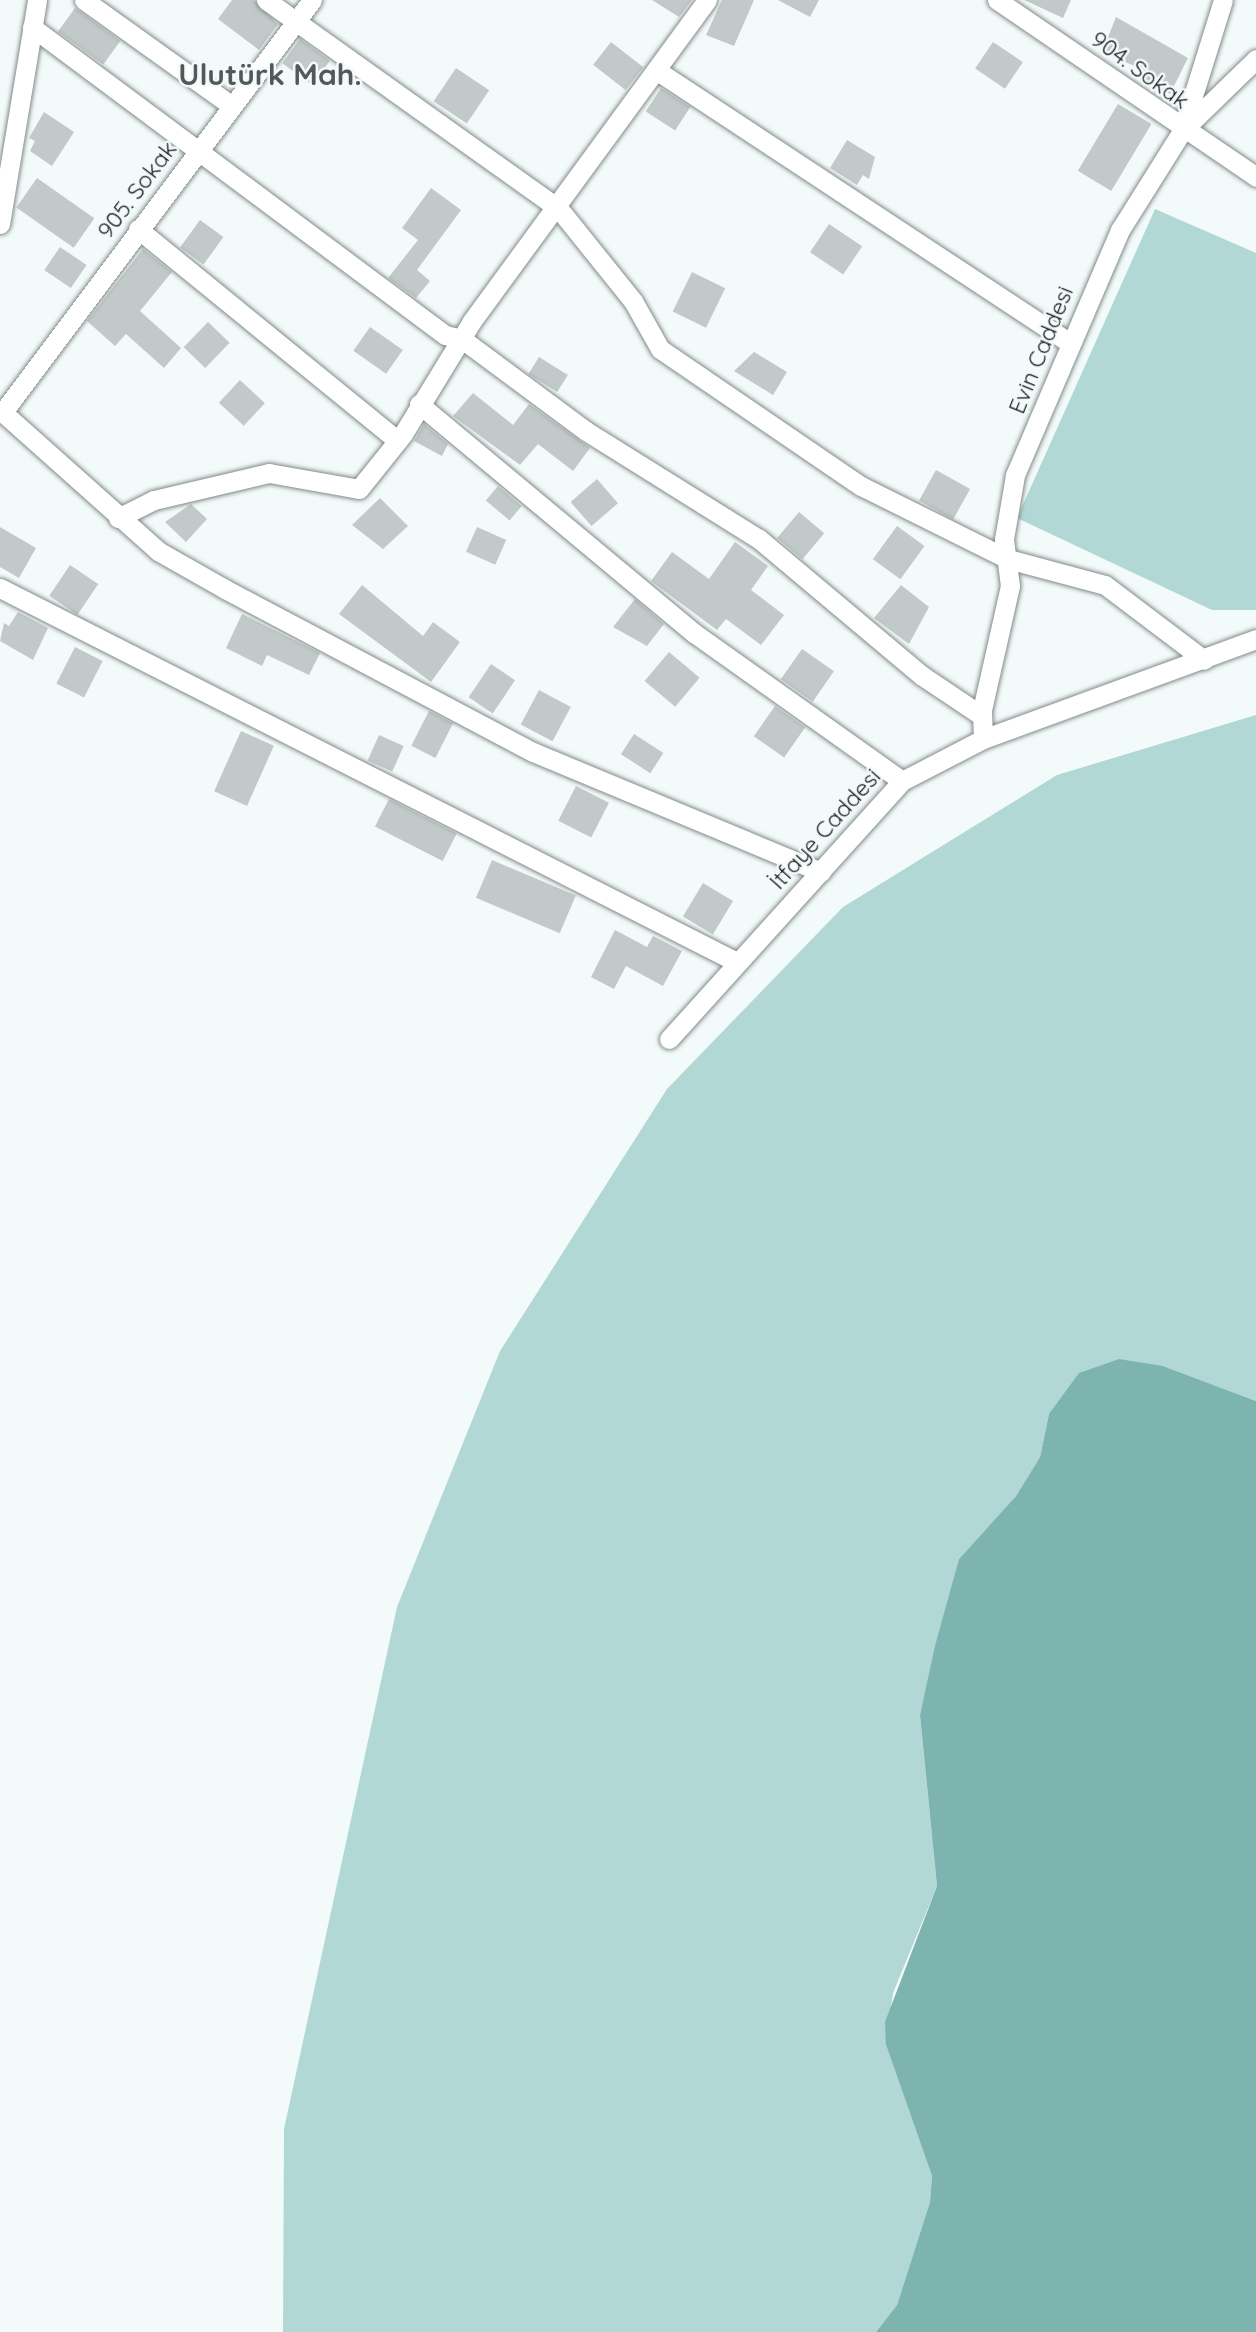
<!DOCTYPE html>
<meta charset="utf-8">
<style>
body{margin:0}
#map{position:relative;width:1256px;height:2332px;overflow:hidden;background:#f2fbfa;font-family:Quicksand,sans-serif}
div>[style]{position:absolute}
.green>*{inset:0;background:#b1d8d5}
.water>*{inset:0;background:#7db4b0}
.building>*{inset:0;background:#c1cac9;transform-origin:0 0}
.roads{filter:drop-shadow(0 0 2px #828a89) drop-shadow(0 0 2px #828a89)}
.minor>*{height:19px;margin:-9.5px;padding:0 9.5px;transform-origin:9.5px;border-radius:9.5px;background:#fff}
span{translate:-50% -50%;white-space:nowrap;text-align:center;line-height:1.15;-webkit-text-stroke:5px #f2fbfa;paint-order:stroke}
.street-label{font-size:23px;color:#1c1f1f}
.district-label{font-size:30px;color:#525958;font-weight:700}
</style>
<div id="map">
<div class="green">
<i style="clip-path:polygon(1155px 209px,1256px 253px,1256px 610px,1212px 610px,1017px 518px)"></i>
<i style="clip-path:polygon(1256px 715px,1256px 1401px,1163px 1366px,1049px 1414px,1040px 1457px,1016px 1496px,959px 1559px,920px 1715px,937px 1886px,893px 1993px,886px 2045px,932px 2176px,930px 2202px,897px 2305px,876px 2332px,283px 2332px,284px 2129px,397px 1607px,500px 1351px,667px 1089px,843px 907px,1057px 775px)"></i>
</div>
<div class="water">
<i style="clip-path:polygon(1119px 1359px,1163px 1366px,1256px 1401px,1256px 2332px,876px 2332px,897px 2305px,930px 2202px,932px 2176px,886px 2045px,885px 2022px,937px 1886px,920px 1715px,935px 1646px,959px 1559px,1016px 1496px,1040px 1457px,1049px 1414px,1079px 1373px)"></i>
</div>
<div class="building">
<i style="clip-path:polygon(232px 0,254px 0,278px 24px,259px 50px,218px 19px)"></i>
<i style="clip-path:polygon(652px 0,692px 0,679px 17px)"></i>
<i style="clip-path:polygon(722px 0,754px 0,734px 46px,706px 35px)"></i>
<i style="clip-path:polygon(778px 0,819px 0,810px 17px)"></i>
<i style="clip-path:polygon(1024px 0,1071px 0,1063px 18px)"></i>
<i style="left:75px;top:8px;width:56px;height:29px;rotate:36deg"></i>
<i style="clip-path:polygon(1116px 17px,1188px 58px,1170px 94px,1140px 78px,1144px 70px,1102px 52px)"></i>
<i style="left:300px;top:39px;width:37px;height:30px;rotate:36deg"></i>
<i style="left:611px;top:42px;width:41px;height:29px;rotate:38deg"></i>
<i style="left:993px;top:42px;width:36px;height:32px;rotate:34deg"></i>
<i style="left:456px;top:68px;width:40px;height:40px;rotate:34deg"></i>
<i style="left:661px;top:88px;width:35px;height:28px;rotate:33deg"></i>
<i style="left:1118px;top:104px;width:39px;height:78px;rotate:31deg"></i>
<i style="clip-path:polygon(44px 112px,74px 132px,52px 166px,30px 151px,35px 141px,29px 138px)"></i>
<i style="clip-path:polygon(847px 140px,875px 157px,869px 179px,863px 175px,857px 185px,830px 168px)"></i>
<i style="left:37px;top:178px;width:70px;height:36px;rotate:35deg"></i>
<i style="clip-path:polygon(431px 188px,461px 210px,417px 270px,430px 281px,416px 298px,388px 278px,418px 240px,402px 228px)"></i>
<i style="left:200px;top:220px;width:29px;height:34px;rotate:36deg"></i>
<i style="left:829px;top:224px;width:40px;height:34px;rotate:34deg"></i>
<i style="left:60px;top:247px;width:32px;height:28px;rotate:34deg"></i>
<i style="clip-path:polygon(143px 249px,172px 272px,140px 311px,181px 348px,164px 368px,126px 334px,115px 346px,87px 321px)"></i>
<i style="left:692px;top:272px;width:37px;height:44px;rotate:26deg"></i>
<i style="left:208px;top:322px;width:30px;height:35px;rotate:44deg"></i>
<i style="left:370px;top:327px;width:40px;height:29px;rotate:35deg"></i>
<i style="clip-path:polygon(754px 352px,787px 372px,773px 395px,734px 371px)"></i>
<i style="left:539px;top:357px;width:34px;height:20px;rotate:32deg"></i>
<i style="left:240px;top:380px;width:34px;height:31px;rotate:43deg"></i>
<i style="clip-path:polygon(473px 393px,513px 425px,529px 404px,590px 448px,573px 471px,538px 444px,520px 465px,453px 416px)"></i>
<i style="clip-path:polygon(424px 424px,448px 444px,442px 456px,414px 441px)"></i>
<i style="left:936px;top:470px;width:39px;height:35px;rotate:29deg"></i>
<i style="left:597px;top:479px;width:32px;height:35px;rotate:49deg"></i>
<i style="left:498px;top:486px;width:31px;height:19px;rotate:40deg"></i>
<i style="clip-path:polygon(380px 498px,408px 526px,383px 549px,352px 525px)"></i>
<i style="clip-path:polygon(191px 504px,207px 519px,186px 542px,165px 522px)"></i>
<i style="left:799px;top:512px;width:33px;height:34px;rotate:40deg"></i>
<i style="left:897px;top:526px;width:34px;height:41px;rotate:36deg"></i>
<i style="clip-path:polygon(0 527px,36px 548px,19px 578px,0 567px)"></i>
<i style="left:477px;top:527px;width:32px;height:27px;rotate:24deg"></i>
<i style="clip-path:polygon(735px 542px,768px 566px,751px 590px,784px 615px,761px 645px,726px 619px,717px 630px,651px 581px,672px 552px,709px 579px)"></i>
<i style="left:70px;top:565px;width:34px;height:37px;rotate:34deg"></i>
<i style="clip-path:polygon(362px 585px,423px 636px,433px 622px,460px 642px,431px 682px,339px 614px)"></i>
<i style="clip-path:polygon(901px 585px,929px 607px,909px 644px,874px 618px)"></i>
<i style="clip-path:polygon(635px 599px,664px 624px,647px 646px,613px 627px)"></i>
<i style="clip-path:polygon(18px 612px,48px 628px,33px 660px,0 641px,4px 623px,9px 626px)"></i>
<i style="clip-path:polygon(242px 614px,320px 653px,309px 675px,267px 655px,262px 666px,226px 648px)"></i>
<i style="left:75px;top:647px;width:31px;height:41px;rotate:27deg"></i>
<i style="left:802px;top:649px;width:39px;height:37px;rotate:35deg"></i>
<i style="left:669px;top:652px;width:40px;height:38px;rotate:40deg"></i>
<i style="left:491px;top:664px;width:29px;height:40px;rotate:34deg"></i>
<i style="left:539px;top:690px;width:36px;height:39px;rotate:28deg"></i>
<i style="left:775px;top:706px;width:37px;height:37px;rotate:35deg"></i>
<i style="left:429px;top:711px;width:27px;height:39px;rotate:27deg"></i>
<i style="left:241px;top:731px;width:36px;height:66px;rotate:24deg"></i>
<i style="left:634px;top:734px;width:35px;height:24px;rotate:33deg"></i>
<i style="left:379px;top:735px;width:27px;height:28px;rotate:24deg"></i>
<i style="left:576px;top:786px;width:37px;height:39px;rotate:27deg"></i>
<i style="left:389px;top:799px;width:76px;height:31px;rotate:27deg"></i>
<i style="left:492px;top:860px;width:91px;height:41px;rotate:23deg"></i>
<i style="left:703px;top:883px;width:35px;height:39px;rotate:31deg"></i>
<i style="clip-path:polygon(615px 930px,647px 947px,653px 936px,682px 951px,663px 986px,626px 966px,614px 989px,591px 977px)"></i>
</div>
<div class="roads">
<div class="minor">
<i style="left:84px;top:0;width:182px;rotate:35.6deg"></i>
<i style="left:266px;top:0;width:360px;rotate:35.5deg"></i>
<i style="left:559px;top:209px;width:118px;rotate:51.2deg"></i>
<i style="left:633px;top:301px;width:55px;rotate:60.6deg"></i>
<i style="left:660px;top:349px;width:243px;rotate:34.3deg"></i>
<i style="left:861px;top:486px;width:164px;rotate:26.4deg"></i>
<i style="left:1008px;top:559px;width:100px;rotate:15deg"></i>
<i style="left:1105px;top:585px;width:124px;rotate:37.1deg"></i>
<i style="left:997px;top:0;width:314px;rotate:34.3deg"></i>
<i style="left:32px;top:27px;width:515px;rotate:36.71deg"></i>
<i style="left:445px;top:335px;width:17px;rotate:13deg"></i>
<i style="left:462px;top:339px;width:154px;rotate:36.6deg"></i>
<i style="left:586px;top:431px;width:204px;rotate:32deg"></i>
<i style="left:759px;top:539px;width:212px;rotate:40deg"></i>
<i style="left:921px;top:675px;width:73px;rotate:33.9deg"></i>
<i style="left:659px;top:72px;width:490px;rotate:33.4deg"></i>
<i style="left:1185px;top:128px;width:99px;rotate:-44.2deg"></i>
<i style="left:0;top:224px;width:227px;rotate:-80.6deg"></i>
<i style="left:138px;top:229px;width:335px;rotate:39.2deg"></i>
<i style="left:419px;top:404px;width:358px;rotate:39.8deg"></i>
<i style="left:694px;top:633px;width:255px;rotate:35.4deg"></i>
<i style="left:0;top:410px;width:212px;rotate:41.7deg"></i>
<i style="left:158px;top:551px;width:77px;rotate:29.6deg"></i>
<i style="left:225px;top:589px;width:348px;rotate:27.9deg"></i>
<i style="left:533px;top:752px;width:312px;rotate:22.6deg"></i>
<i style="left:3px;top:412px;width:515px;rotate:-53.13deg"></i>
<i style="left:118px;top:518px;width:40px;rotate:-26.6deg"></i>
<i style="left:154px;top:500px;width:118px;rotate:-13.2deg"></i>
<i style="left:269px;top:473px;width:91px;rotate:10.1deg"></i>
<i style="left:359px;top:489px;width:70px;rotate:-51.3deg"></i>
<i style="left:403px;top:434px;width:132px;rotate:-58.6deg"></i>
<i style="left:472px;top:321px;width:398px;rotate:-53.8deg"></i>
<i style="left:0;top:588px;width:824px;rotate:26.91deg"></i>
<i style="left:983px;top:739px;width:29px;rotate:-92deg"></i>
<i style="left:982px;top:710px;width:127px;rotate:-77.3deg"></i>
<i style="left:1010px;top:586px;width:47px;rotate:-97.3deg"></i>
<i style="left:1004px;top:539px;width:65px;rotate:-80.2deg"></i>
<i style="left:1015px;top:475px;width:267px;rotate:-66.8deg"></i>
<i style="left:1120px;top:230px;width:117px;rotate:-57.9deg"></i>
<i style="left:1182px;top:131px;width:137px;rotate:-72.6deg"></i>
<i style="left:669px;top:1039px;width:348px;rotate:-47.9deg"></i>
<i style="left:902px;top:781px;width:91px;rotate:-27.4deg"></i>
<i style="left:983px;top:739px;width:291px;rotate:-20.1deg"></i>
</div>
</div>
<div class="street-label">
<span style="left:1140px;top:70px;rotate:36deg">904. Sokak</span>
<span style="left:137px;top:190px;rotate:-53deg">905. Sokak</span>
<span style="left:1041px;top:350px;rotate:-68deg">Evin Caddesi</span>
<span style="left:825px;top:829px;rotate:-48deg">İtfaye Caddesi</span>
</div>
<div class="district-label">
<span style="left:270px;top:74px">Ulutürk Mah.</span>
</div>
</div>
